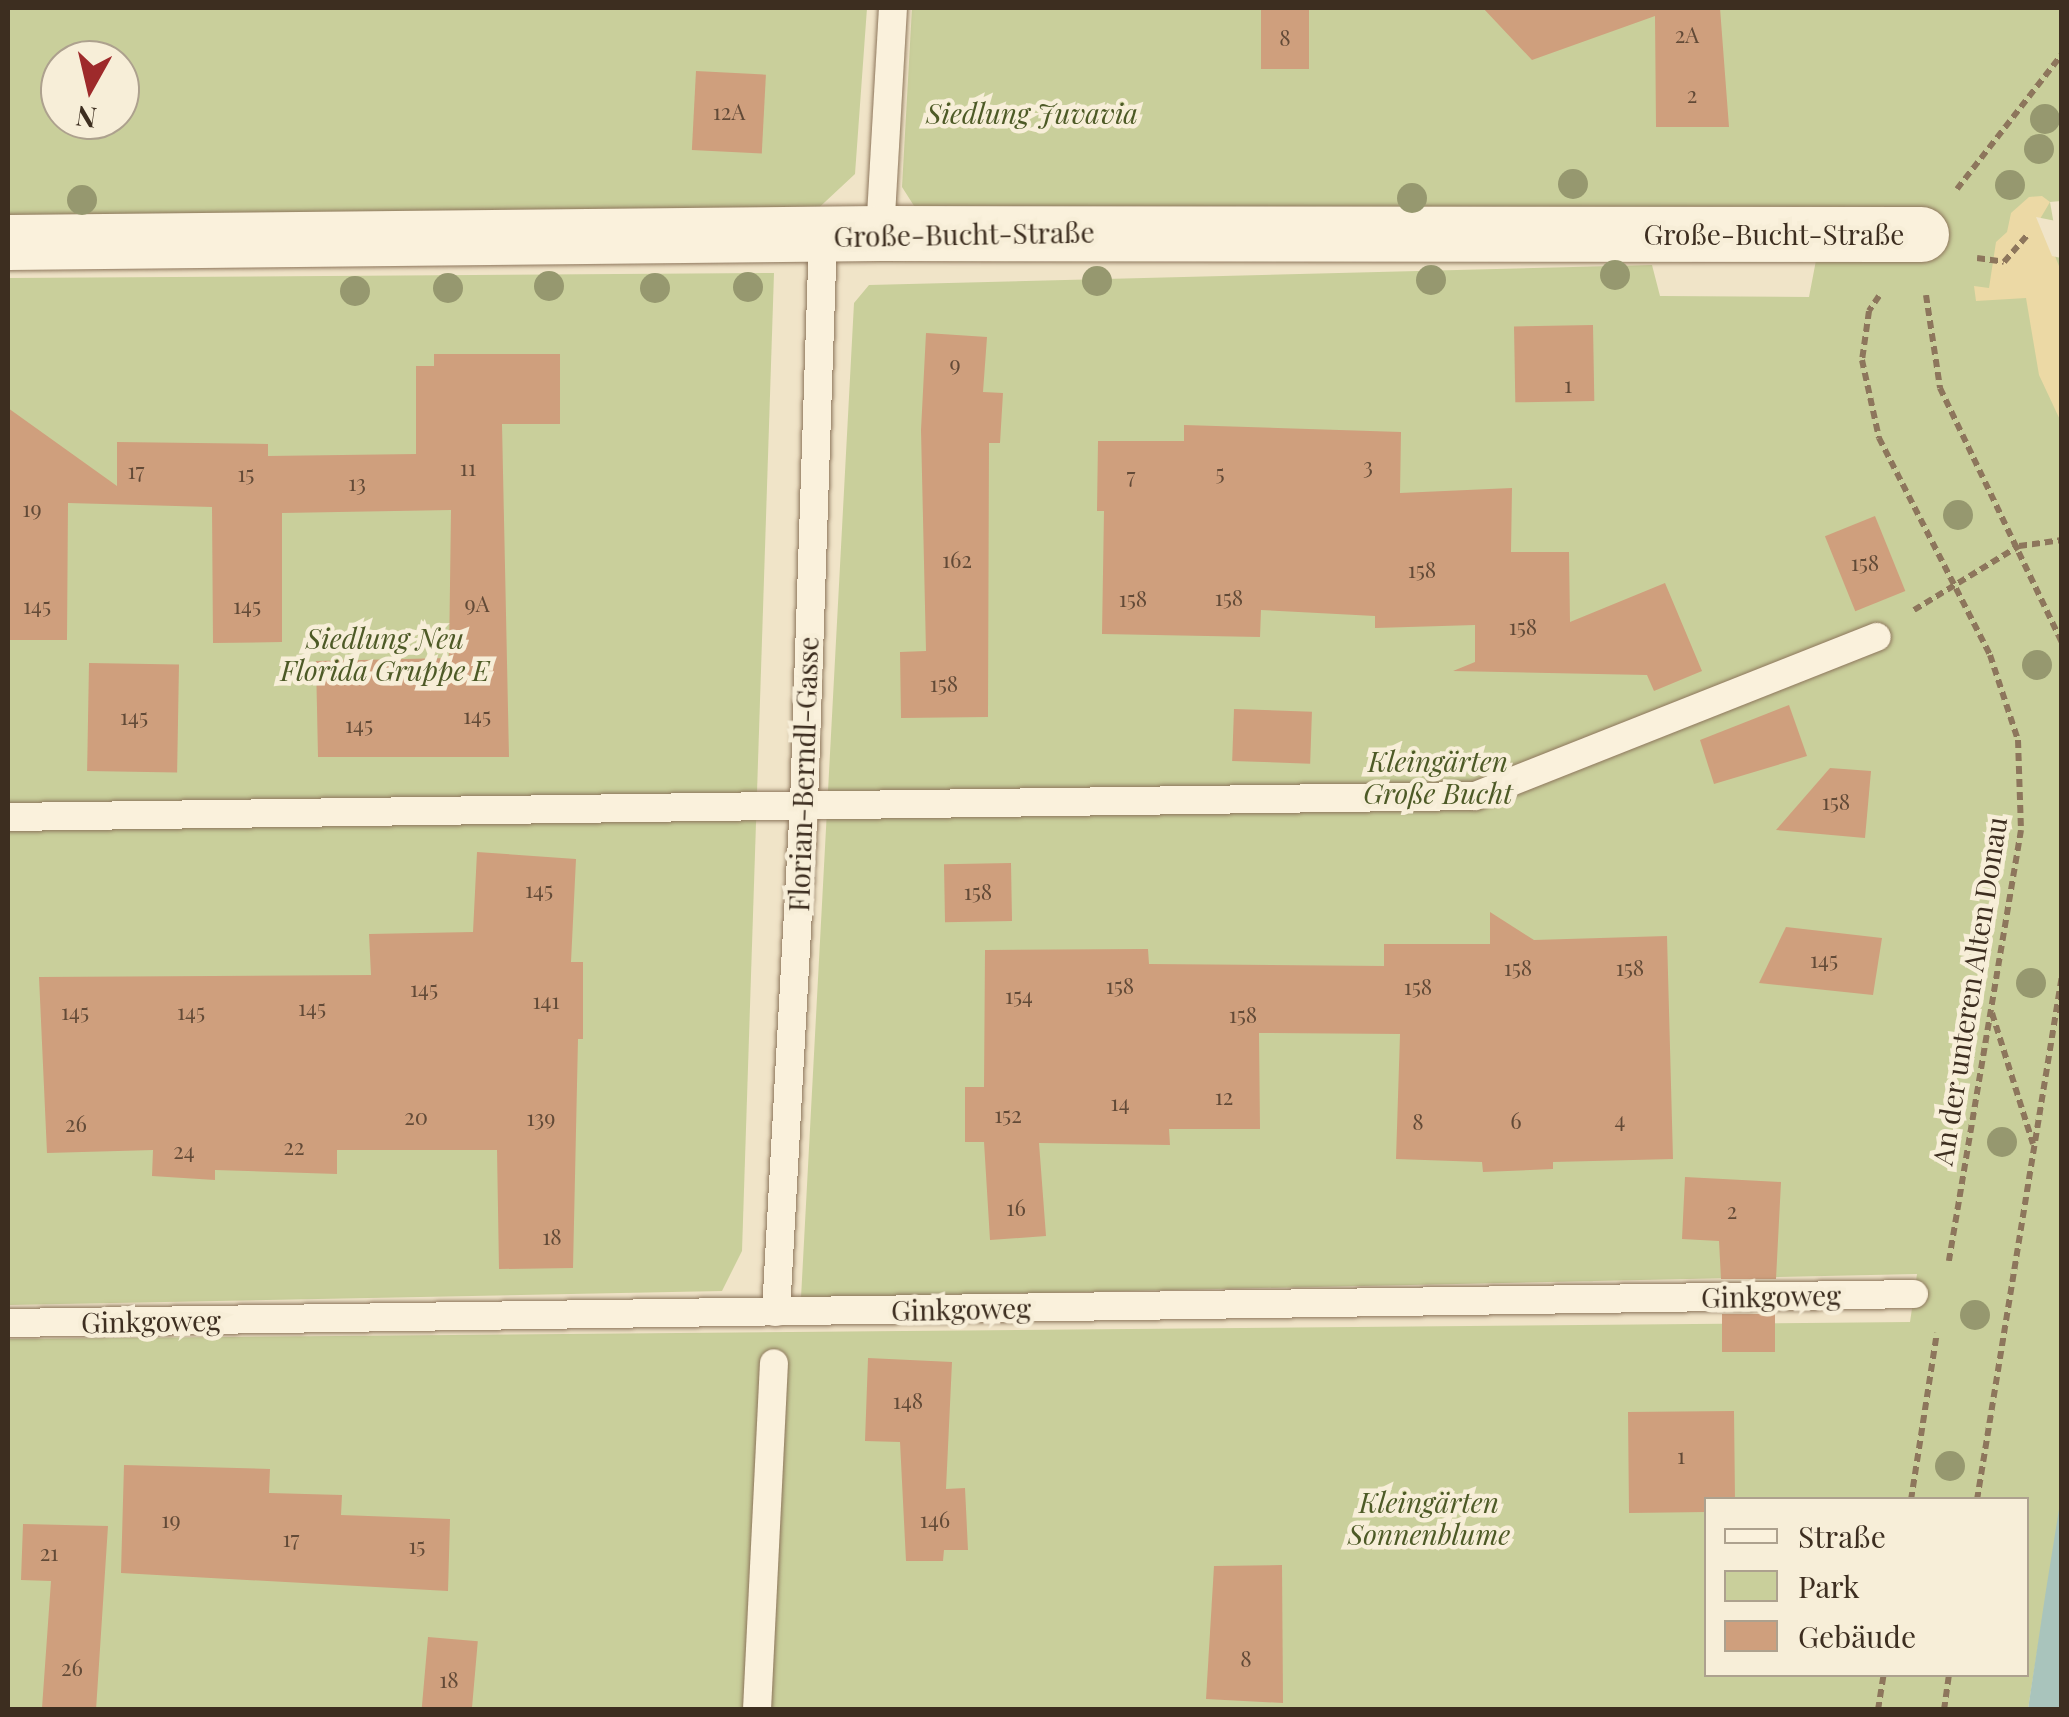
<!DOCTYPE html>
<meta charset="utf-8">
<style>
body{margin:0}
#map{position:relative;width:2069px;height:1717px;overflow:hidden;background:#f0e4c8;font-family:"Playfair Display",serif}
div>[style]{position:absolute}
.green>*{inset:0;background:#c9cf9b}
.sand>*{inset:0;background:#ecd9a5}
.water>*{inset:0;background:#a9c4bc}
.pier>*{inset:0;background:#f0e4c8}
.building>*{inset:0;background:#cf9f7d;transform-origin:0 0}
.path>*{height:6px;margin-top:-3px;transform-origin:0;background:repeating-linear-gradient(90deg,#8d765c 0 8px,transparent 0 13px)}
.roads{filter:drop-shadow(0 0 2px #8d765c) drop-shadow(0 0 2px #8d765c)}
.service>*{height:28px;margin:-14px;padding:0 14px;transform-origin:14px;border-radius:14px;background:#faf1dc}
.minor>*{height:55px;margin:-27.5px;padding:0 27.5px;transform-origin:27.5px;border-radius:27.5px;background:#faf1dc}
.trees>*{width:30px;height:30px;margin:-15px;border-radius:50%;background:#96986f}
span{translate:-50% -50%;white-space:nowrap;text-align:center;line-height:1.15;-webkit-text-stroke:9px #f7eed8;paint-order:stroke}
.number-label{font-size:22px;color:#624a37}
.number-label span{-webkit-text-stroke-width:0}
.park-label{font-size:28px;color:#4d5a26;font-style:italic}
.street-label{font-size:28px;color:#3d2e20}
.frame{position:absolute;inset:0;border:10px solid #3d2e20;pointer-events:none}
.legend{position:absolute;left:1704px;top:1497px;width:325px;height:180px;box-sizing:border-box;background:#f7eed8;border:2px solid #ada18e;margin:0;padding:12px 18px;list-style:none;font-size:30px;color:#3d2e20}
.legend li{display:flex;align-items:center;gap:20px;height:50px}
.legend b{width:50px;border:2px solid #ada18e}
.north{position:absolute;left:40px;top:40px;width:100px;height:100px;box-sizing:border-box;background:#f7eed8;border:2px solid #ada18e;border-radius:50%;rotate:188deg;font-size:28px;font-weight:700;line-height:40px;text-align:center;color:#3d2e20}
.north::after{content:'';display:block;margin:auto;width:35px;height:45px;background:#9e2a2b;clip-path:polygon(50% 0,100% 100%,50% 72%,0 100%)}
</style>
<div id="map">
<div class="green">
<i style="clip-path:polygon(evenodd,8px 8px,867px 8px,855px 174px,811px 215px,8px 220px,8px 8px,60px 60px,120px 60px,120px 120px,60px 120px,60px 60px)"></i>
<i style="clip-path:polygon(evenodd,912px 8px,2061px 8px,2061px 201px,2050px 202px,2062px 271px,2062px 1497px,2028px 1709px,8px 1709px,8px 1339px,1910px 1322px,1917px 1274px,801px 1298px,854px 303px,869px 285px,1652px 265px,1660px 296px,1809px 297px,1826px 208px,923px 220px,902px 187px,912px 8px,1706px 1500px,2026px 1500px,2026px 1674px,1706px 1674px,1706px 1500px)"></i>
<i style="clip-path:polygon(774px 273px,742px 1251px,722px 1291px,8px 1305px,8px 278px)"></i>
</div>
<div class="sand">
<i style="clip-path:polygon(2042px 196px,2050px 202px,2040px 219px,2061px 271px,2061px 422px,2039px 375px,2026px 298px,1976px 301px,1974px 286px,1989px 288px,1996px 242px,2007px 232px,2011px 213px,2029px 197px)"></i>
</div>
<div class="water">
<i style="clip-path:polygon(2061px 1497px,2061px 1709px,2028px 1709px,2046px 1590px)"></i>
</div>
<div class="pier">
<i style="clip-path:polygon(2036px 217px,2061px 222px,2061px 258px,2052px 256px)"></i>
</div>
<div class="building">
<i style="left:1261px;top:8px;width:48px;height:61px"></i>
<i style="clip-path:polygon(1483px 8px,1720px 8px,1729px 127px,1656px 127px,1655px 16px,1532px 60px)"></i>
<i style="left:696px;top:71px;width:70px;height:79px;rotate:3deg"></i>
<i style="left:1593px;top:325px;width:76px;height:79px;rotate:89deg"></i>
<i style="clip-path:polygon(926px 333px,987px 337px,983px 392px,1003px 393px,1000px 443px,989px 443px,988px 717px,901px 718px,900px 652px,926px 651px,921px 430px)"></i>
<i style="clip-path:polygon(434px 354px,560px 354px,560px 424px,502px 424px,509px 757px,318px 757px,316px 661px,449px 658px,451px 510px,282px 513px,282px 642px,213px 643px,212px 507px,68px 503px,67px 640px,8px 640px,8px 408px,117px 486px,117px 442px,268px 444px,268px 456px,416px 454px,416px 366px,434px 366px)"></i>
<i style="clip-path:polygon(1184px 425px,1401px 432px,1400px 493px,1512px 488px,1511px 552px,1569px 552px,1570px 622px,1665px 583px,1702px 671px,1654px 691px,1647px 675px,1453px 671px,1475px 662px,1475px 625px,1375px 628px,1375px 616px,1261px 610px,1260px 637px,1102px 634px,1104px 511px,1097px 511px,1098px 441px,1184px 441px)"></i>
<i style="left:1875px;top:516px;width:81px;height:54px;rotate:68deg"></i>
<i style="left:89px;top:663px;width:90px;height:108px;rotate:1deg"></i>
<i style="clip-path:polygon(1789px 705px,1807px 756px,1714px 784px,1700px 740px)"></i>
<i style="left:1234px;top:709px;width:78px;height:52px;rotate:2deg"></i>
<i style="clip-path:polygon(1830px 768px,1871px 771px,1865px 838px,1776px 830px)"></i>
<i style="clip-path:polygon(477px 852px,576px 859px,571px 962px,583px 962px,583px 1039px,578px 1039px,573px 1268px,499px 1269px,497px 1150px,337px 1150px,337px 1174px,215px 1170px,215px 1180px,152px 1176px,153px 1150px,47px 1153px,39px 977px,371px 975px,369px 934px,473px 932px)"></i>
<i style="left:1011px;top:863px;width:58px;height:67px;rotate:89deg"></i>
<i style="clip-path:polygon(1490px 912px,1534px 940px,1667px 936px,1673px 1159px,1553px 1162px,1553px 1169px,1483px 1172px,1482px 1162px,1396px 1159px,1400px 1034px,1259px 1033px,1260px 1129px,1169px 1129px,1170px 1145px,1039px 1143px,1046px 1236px,990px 1240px,984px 1142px,965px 1142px,965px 1087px,984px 1087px,985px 950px,1148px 949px,1149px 964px,1384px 966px,1384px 944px,1490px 944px)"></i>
<i style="clip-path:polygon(1786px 927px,1882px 938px,1873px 995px,1759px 983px)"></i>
<i style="clip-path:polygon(1685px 1177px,1781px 1182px,1776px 1279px,1721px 1279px,1719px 1241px,1682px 1239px)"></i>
<i style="left:1722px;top:1314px;width:53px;height:38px"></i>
<i style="clip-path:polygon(868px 1358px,952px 1362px,946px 1489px,965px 1488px,968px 1550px,944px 1550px,943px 1561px,906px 1561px,900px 1442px,865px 1441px)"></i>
<i style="clip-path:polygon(1734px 1411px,1735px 1500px,1706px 1500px,1706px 1512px,1629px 1513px,1628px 1412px)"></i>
<i style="clip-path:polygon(124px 1465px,270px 1469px,269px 1493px,342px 1495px,341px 1515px,450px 1519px,448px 1591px,121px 1573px)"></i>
<i style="clip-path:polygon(23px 1524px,108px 1526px,96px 1710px,42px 1708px,51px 1581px,21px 1580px)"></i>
<i style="clip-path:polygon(1282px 1565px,1283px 1703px,1206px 1699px,1214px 1566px)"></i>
<i style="left:428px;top:1637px;width:50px;height:73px;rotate:5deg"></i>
</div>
<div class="path">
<i style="left:1957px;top:189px;width:171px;rotate:-52.1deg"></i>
<i style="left:1977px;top:258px;width:27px;rotate:8deg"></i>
<i style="left:2004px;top:262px;width:38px;rotate:-49deg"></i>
<i style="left:1926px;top:295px;width:94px;rotate:81.4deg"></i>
<i style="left:1940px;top:388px;width:283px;rotate:64.4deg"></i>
<i style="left:1879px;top:296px;width:18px;rotate:124deg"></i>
<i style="left:1869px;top:311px;width:49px;rotate:98.1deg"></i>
<i style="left:1862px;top:360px;width:80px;rotate:77.7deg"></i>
<i style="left:1879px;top:438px;width:244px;rotate:62.9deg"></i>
<i style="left:1990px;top:655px;width:89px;rotate:71.8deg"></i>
<i style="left:2018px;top:740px;width:90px;rotate:88.1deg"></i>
<i style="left:2021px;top:830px;width:437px;rotate:99.5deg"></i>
<i style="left:1914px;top:610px;width:123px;rotate:-31.4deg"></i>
<i style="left:2019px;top:546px;width:43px;rotate:-7.9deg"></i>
<i style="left:1992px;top:1013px;width:137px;rotate:72.6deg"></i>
<i style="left:1911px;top:1500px;width:169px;rotate:-81.2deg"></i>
<i style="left:1977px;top:1500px;width:532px;rotate:-80.8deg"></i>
<i style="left:1878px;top:1710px;width:36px;rotate:-81deg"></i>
<i style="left:1944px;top:1710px;width:36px;rotate:-82deg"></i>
</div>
<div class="roads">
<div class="service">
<i style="left:880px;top:233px;width:225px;rotate:-86.7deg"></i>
<i style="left:8px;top:817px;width:1467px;rotate:-0.82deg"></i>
<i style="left:1475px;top:796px;width:432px;rotate:-21.6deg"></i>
<i style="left:776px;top:1312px;width:510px;rotate:-86.85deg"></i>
<i style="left:804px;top:803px;width:568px;rotate:-88.08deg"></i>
<i style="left:8px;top:1323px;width:1906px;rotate:-0.87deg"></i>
<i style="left:757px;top:1710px;width:347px;rotate:-87.2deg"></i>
</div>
<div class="minor">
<i style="left:8px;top:242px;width:872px;rotate:-0.59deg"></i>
<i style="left:880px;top:233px;width:1041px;rotate:0.06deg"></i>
</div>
</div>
<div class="trees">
<i style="left:2045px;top:119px"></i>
<i style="left:2039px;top:149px"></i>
<i style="left:1573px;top:184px"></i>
<i style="left:2010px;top:185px"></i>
<i style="left:1412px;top:198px"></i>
<i style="left:82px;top:200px"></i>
<i style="left:1615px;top:275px"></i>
<i style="left:1431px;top:280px"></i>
<i style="left:1097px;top:281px"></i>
<i style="left:549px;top:286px"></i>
<i style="left:748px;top:287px"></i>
<i style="left:448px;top:288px"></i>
<i style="left:655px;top:288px"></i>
<i style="left:355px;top:291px"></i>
<i style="left:1958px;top:515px"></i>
<i style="left:2037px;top:665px"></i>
<i style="left:2031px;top:983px"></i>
<i style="left:2002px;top:1142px"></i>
<i style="left:1975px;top:1315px"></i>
<i style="left:1950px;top:1466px"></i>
</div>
<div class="number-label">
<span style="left:1687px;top:35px">2A</span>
<span style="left:1285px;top:38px">8</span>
<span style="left:1692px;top:95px">2</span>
<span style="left:729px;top:112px">12A</span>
<span style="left:955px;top:364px">9</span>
<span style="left:1568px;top:385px">1</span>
<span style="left:1368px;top:466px">3</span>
<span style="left:468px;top:468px">11</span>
<span style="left:136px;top:471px">17</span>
<span style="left:1220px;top:473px">5</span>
<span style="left:246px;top:474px">15</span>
<span style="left:1131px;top:476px">7</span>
<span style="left:357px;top:483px">13</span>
<span style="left:32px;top:509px">19</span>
<span style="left:957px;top:560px">162</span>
<span style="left:1865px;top:563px">158</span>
<span style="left:1422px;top:570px">158</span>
<span style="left:1229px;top:598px">158</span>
<span style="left:1133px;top:599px">158</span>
<span style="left:477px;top:604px">9A</span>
<span style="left:37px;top:606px">145</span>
<span style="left:247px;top:606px">145</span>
<span style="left:1523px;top:627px">158</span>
<span style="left:944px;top:684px">158</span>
<span style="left:477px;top:716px">145</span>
<span style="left:134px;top:717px">145</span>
<span style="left:359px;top:725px">145</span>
<span style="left:1836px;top:802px">158</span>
<span style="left:539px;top:890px">145</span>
<span style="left:978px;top:892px">158</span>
<span style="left:1824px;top:960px">145</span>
<span style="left:1518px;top:968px">158</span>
<span style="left:1630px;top:968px">158</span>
<span style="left:1120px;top:986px">158</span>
<span style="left:1418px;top:987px">158</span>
<span style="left:424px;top:989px">145</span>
<span style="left:1019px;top:996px">154</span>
<span style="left:546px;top:1001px">141</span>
<span style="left:312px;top:1008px">145</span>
<span style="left:75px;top:1012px">145</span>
<span style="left:191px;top:1012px">145</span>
<span style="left:1243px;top:1015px">158</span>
<span style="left:1224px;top:1097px">12</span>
<span style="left:1120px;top:1103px">14</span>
<span style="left:1008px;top:1115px">152</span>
<span style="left:416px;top:1117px">20</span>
<span style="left:541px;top:1118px">139</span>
<span style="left:1620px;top:1120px">4</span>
<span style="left:1516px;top:1121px">6</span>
<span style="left:1418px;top:1122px">8</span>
<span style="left:76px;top:1124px">26</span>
<span style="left:294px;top:1147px">22</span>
<span style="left:184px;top:1151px">24</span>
<span style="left:1016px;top:1208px">16</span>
<span style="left:1732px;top:1211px">2</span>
<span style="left:552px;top:1237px">18</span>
<span style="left:908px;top:1401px">148</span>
<span style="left:1681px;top:1456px">1</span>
<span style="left:171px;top:1520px">19</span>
<span style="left:935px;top:1520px">146</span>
<span style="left:291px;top:1539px">17</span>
<span style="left:417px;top:1546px">15</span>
<span style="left:49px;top:1553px">21</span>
<span style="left:1246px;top:1659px">8</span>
<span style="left:72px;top:1668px">26</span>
<span style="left:449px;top:1680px">18</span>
</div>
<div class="park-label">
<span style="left:1032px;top:113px">Siedlung Juvavia</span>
<span style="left:385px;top:654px">Siedlung Neu<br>Florida Gruppe E</span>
<span style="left:1438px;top:777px">Kleingärten<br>Große Bucht</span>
<span style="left:1429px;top:1518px">Kleingärten<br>Sonnenblume</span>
</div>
<div class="street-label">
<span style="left:964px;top:234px;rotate:-1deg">Große-Bucht-Straße</span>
<span style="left:1774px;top:234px">Große-Bucht-Straße</span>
<span style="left:803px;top:774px;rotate:-88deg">Florian-Berndl-Gasse</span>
<span style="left:1969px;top:991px;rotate:-81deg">An der unteren Alten Donau</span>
<span style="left:1771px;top:1296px;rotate:-1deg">Ginkgoweg</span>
<span style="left:961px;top:1309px;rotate:-1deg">Ginkgoweg</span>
<span style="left:151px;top:1321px;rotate:-1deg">Ginkgoweg</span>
</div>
<div class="frame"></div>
<ul class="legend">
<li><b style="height:12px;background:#faf1dc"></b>Straße</li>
<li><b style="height:28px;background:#c9cf9b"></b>Park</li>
<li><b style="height:28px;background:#cf9f7d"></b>Gebäude</li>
</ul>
<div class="north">N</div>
</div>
